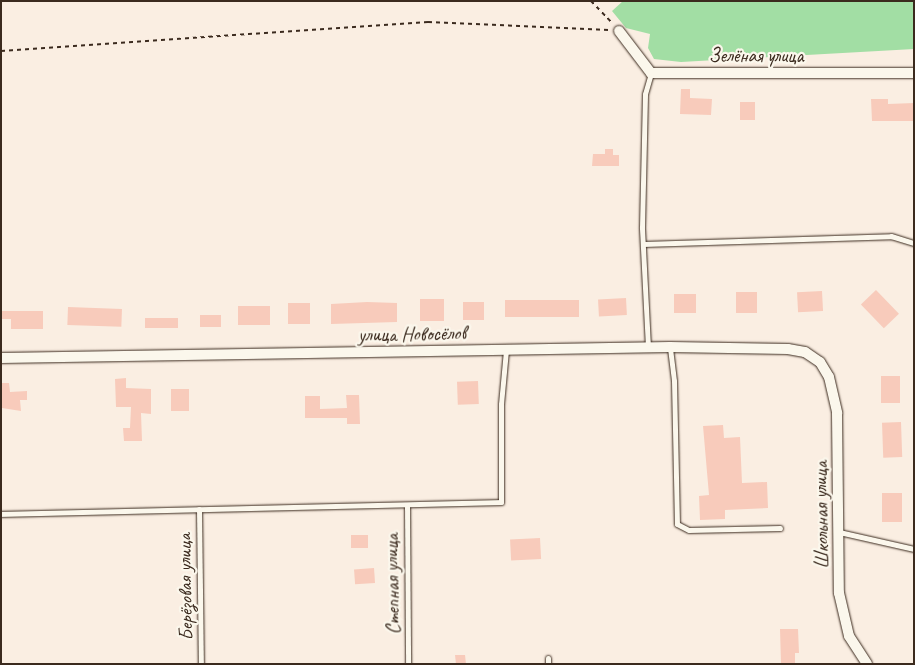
<!DOCTYPE html>
<meta charset="utf-8">
<style>
body{margin:0}
#map{position:relative;width:915px;height:665px;overflow:hidden;background:#faeee2;font-family:Caveat,sans-serif}
div>[style]{position:absolute}
.green>*{inset:0;background:#a2dea4}
.building>*{inset:0;background:#f8cbbb;transform-origin:0 0}
.path>*{height:2px;margin-top:-1px;transform-origin:0;background:repeating-linear-gradient(90deg,#3b2a1e 0 4px,transparent 0 8px)}
.roads{filter:drop-shadow(0 0 1px #3b2a1e) drop-shadow(0 0 1px #3b2a1e)}
.lane>*{height:5px;margin:-2.5px;padding:0 2.5px;transform-origin:2.5px;border-radius:2.5px;background:#fbf7ec}
.street>*{height:10px;margin:-5px;padding:0 5px;transform-origin:5px;border-radius:5px;background:#fbf7ec}
span{translate:-50% -50%;white-space:nowrap;text-align:center;line-height:1.15;-webkit-text-stroke:4.5px #fbf7ec;paint-order:stroke}
.street-label{font-size:20px;color:#3b2a1e}
.frame{position:absolute;inset:0;border:2px solid #3b2a1e;pointer-events:none}
</style>
<div id="map">
<div class="green">
<i style="clip-path:polygon(623px 1px,914px 1px,914px 49px,681px 62px,654px 59px,648px 48px,650px 34px,626px 28px,612px 11px)"></i>
</div>
<div class="building">
<i style="clip-path:polygon(681px 89px,690px 89px,690px 98px,712px 99px,711px 115px,680px 114px)"></i>
<i style="clip-path:polygon(871px 99px,888px 99px,888px 104px,914px 103px,914px 121px,872px 121px)"></i>
<i style="left:740px;top:102px;width:15px;height:18px"></i>
<i style="clip-path:polygon(605px 149px,613px 149px,613px 155px,619px 155px,619px 166px,592px 166px,593px 154px,605px 154px)"></i>
<i style="left:876px;top:290px;width:33px;height:21px;rotate:46deg"></i>
<i style="left:822px;top:291px;width:20px;height:25px;rotate:87deg"></i>
<i style="left:736px;top:292px;width:21px;height:21px"></i>
<i style="left:674px;top:294px;width:22px;height:19px"></i>
<i style="left:626px;top:298px;width:17px;height:28px;rotate:87deg"></i>
<i style="left:420px;top:299px;width:24px;height:22px"></i>
<i style="left:579px;top:300px;width:17px;height:74px;rotate:90deg"></i>
<i style="clip-path:polygon(367px 302px,397px 303px,397px 322px,331px 324px,331px 304px)"></i>
<i style="left:463px;top:302px;width:21px;height:18px"></i>
<i style="left:288px;top:303px;width:22px;height:21px"></i>
<i style="left:238px;top:306px;width:32px;height:19px"></i>
<i style="left:68px;top:307px;width:54px;height:18px;rotate:2deg"></i>
<i style="clip-path:polygon(1px 311px,43px 311px,43px 329px,11px 329px,11px 319px,1px 319px)"></i>
<i style="left:200px;top:315px;width:21px;height:12px"></i>
<i style="left:145px;top:318px;width:33px;height:10px"></i>
<i style="left:881px;top:376px;width:19px;height:27px"></i>
<i style="clip-path:polygon(126px 378px,126px 388px,151px 389px,151px 414px,141px 413px,142px 441px,124px 441px,123px 428px,130px 428px,131px 407px,116px 407px,115px 379px)"></i>
<i style="left:478px;top:381px;width:23px;height:21px;rotate:88deg"></i>
<i style="clip-path:polygon(1px 383px,9px 383px,10px 392px,27px 391px,27px 400px,20px 400px,21px 411px,2px 408px)"></i>
<i style="left:189px;top:389px;width:22px;height:18px;rotate:90deg"></i>
<i style="clip-path:polygon(346px 395px,359px 395px,360px 424px,347px 424px,347px 418px,305px 418px,305px 396px,320px 396px,320px 409px,347px 408px)"></i>
<i style="left:901px;top:422px;width:35px;height:19px;rotate:88deg"></i>
<i style="clip-path:polygon(723px 425px,724px 438px,740px 437px,742px 483px,767px 482px,768px 508px,725px 510px,725px 519px,700px 520px,699px 496px,709px 495px,703px 426px)"></i>
<i style="left:902px;top:493px;width:29px;height:20px;rotate:90deg"></i>
<i style="left:351px;top:535px;width:17px;height:13px"></i>
<i style="left:540px;top:538px;width:21px;height:30px;rotate:87deg"></i>
<i style="left:374px;top:568px;width:15px;height:20px;rotate:86deg"></i>
<i style="clip-path:polygon(780px 629px,798px 629px,799px 653px,795px 653px,795px 664px,781px 664px)"></i>
<i style="clip-path:polygon(455px 655px,465px 655px,466px 664px,456px 664px)"></i>
</div>
<div class="path">
<i style="left:591px;top:1px;width:30px;rotate:46deg"></i>
<i style="left:1px;top:51px;width:428px;rotate:-3.9deg"></i>
<i style="left:428px;top:22px;width:181px;rotate:2.5deg"></i>
</div>
<div class="roads">
<div class="lane">
<i style="left:643px;top:244px;width:248px;rotate:-1.8deg"></i>
<i style="left:891px;top:236px;width:24px;rotate:17deg"></i>
<i style="left:648px;top:347px;width:120px;rotate:-92.9deg"></i>
<i style="left:642px;top:227px;width:133px;rotate:-88.7deg"></i>
<i style="left:645px;top:94px;width:22px;rotate:-74deg"></i>
<i style="left:670px;top:348px;width:33px;rotate:83deg"></i>
<i style="left:674px;top:381px;width:143px;rotate:88.8deg"></i>
<i style="left:677px;top:524px;width:13px;rotate:27deg"></i>
<i style="left:689px;top:530px;width:91px;rotate:-1.3deg"></i>
<i style="left:407px;top:505px;width:159px;rotate:89.6deg"></i>
<i style="left:199px;top:509px;width:155px;rotate:89.3deg"></i>
<i style="left:1px;top:514px;width:500px;rotate:-1.37deg"></i>
<i style="left:501px;top:502px;width:98px;rotate:-90deg"></i>
<i style="left:501px;top:404px;width:54px;rotate:-84.7deg"></i>
<i style="left:839px;top:532px;width:77px;rotate:12.8deg"></i>
<i style="left:548px;top:658px;width:6px;rotate:90deg"></i>
</div>
<div class="street">
<i style="left:619px;top:31px;width:53px;rotate:52.7deg"></i>
<i style="left:651px;top:73px;width:263px"></i>
<i style="left:1px;top:358px;width:669px;rotate:-0.94deg"></i>
<i style="left:670px;top:347px;width:118px;rotate:1deg"></i>
<i style="left:788px;top:349px;width:17px;rotate:10deg"></i>
<i style="left:805px;top:352px;width:18px;rotate:34deg"></i>
<i style="left:820px;top:362px;width:17px;rotate:59deg"></i>
<i style="left:829px;top:377px;width:37px;rotate:77deg"></i>
<i style="left:837px;top:413px;width:180px;rotate:89.4deg"></i>
<i style="left:839px;top:593px;width:44px;rotate:76.9deg"></i>
<i style="left:849px;top:636px;width:33px;rotate:57deg"></i>
</div>
</div>
<div class="street-label">
<span style="left:756px;top:55px">Зелёная улица</span>
<span style="left:412px;top:334px;rotate:-1deg">улица Новосёлов</span>
<span style="left:821px;top:515px;rotate:-91deg">Школьная улица</span>
<span style="left:392px;top:584px;rotate:-91deg">Степная улица</span>
<span style="left:185px;top:587px;rotate:-91deg">Берёзовая улица</span>
</div>
<div class="frame"></div>
</div>
